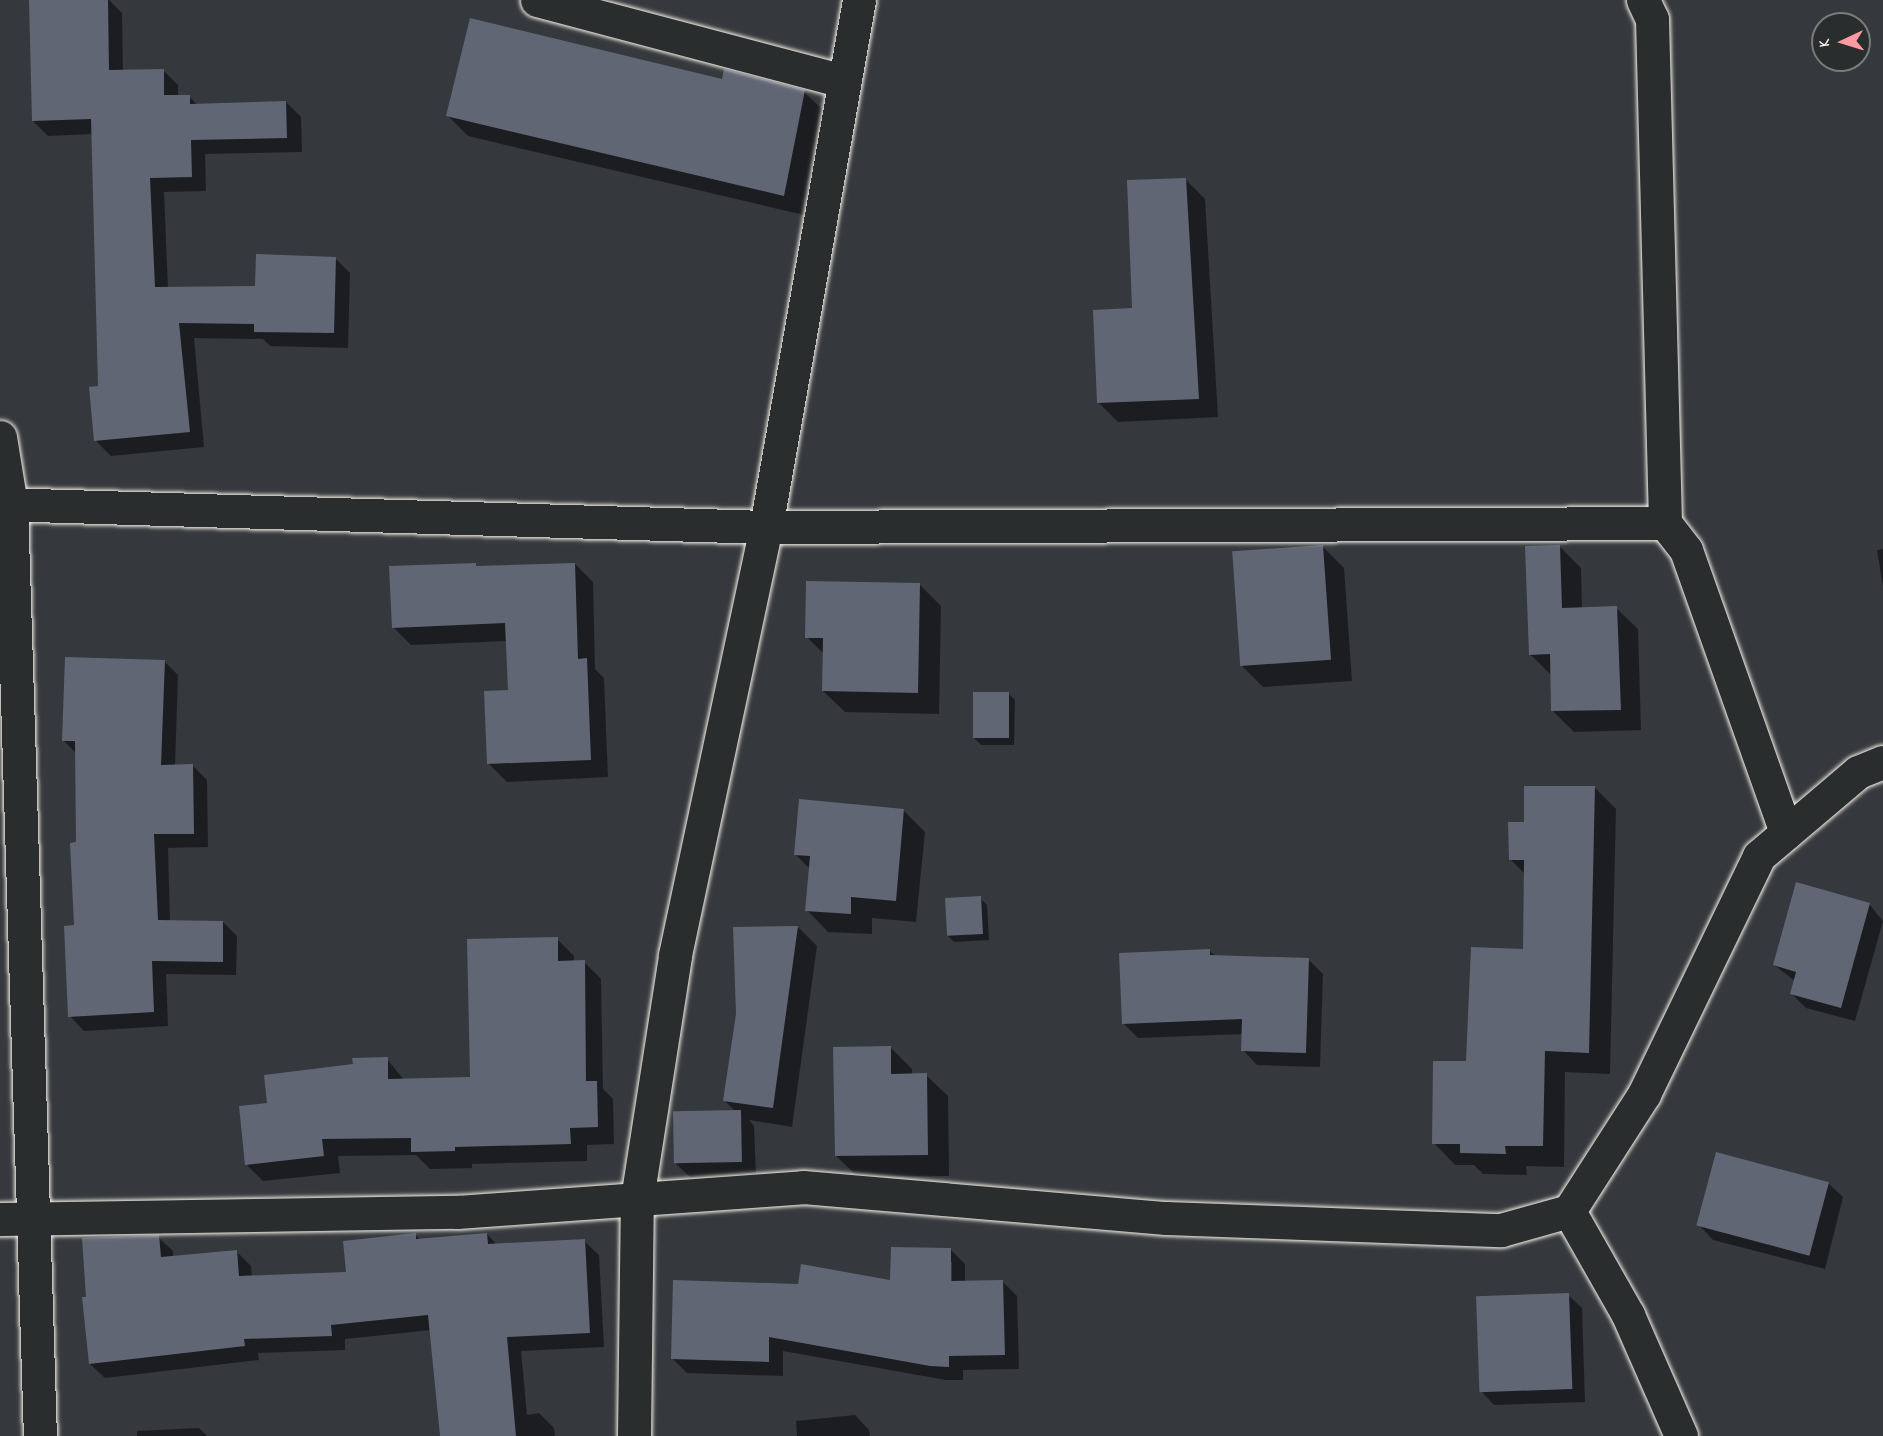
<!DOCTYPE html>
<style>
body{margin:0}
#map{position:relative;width:1883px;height:1436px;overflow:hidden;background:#35383c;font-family:"Indie Flower",sans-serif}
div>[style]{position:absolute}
.shadow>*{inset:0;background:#0007}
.building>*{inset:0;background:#616675;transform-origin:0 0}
.roads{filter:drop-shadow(0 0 2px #f4f1e8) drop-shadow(0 0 2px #f4f1e8)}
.street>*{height:33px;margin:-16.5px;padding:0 16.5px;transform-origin:16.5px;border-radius:16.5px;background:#2a2d2e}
span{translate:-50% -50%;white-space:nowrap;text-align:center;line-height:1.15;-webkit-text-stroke:5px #2a2d2e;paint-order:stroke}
.north{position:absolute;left:1811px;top:12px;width:60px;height:60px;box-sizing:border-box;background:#2a2d2e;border:2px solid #7b7b78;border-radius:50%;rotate:266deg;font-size:16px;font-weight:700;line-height:24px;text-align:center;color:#f4f1e8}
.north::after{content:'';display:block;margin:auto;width:21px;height:27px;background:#ff9aa2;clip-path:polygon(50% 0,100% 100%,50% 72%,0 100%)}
</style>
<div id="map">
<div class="shadow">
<i style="clip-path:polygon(31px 0,109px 0,122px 13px,123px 71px,163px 70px,178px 85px,178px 97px,189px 96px,197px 105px,286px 102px,301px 117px,302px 152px,205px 154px,206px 191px,164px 192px,168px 288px,257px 288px,335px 258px,350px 273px,348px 348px,270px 346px,263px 339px,194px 338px,204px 447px,111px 456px,96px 441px,99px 388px,93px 134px,48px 136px,33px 121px)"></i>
<i style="clip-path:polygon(804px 92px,824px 111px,804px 215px,468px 136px,448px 116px)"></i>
<i style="clip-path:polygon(1186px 180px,1205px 199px,1218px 417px,1118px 422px,1099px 403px)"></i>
<i style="clip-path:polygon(1322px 546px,1344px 568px,1352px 681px,1263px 687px,1242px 666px)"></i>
<i style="clip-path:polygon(1559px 546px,1581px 568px,1582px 609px,1616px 608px,1638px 629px,1641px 730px,1574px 732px,1553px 711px,1552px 676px,1530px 654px)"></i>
<i style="clip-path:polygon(1883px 549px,1883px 587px,1877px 550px)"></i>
<i style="clip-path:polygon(575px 564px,593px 582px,595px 669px,604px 678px,608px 777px,507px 782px,489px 764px,509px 692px,507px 641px,411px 645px,393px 627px)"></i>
<i style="clip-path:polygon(920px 585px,941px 606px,939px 714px,845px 712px,823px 691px,824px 654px,807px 637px)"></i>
<i style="clip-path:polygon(164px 661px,178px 675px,175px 766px,192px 765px,207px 780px,208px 847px,168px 848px,170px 921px,223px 922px,237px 936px,236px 975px,166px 974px,168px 1026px,84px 1031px,70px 1016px,76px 927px,77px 754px,63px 740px)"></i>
<i style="clip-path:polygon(1008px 693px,1015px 700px,1014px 745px,981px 745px,974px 738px)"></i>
<i style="clip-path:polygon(1595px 788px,1616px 809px,1610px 1074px,1565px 1072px,1564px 1167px,1526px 1166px,1527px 1175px,1483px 1174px,1474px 1165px,1455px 1165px,1434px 1143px,1467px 1063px,1525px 950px,1525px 874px,1510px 859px,1525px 823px)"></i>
<i style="clip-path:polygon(903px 810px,925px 832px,916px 922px,872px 918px,872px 934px,828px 932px,807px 910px,811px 870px,795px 854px)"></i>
<i style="clip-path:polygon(980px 898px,987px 905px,989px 940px,954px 942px,947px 935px)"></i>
<i style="clip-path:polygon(1869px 904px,1883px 921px,1855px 1021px,1806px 1008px,1791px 993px,1795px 981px,1774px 965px)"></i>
<i style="clip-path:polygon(798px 927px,817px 946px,792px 1127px,749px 1120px,754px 1126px,756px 1176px,691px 1178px,676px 1164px,735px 1111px,724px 1100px)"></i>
<i style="clip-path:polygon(557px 939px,574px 956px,574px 962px,584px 962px,601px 979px,603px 1089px,613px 1099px,614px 1144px,587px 1145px,587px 1161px,472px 1164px,472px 1168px,430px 1169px,416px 1155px,338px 1156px,340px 1173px,263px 1181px,246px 1164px,268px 1105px,354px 1066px,387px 1059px,404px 1080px,471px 1078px)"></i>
<i style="clip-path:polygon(1210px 951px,1216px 957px,1309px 960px,1323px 974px,1320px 1067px,1257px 1065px,1243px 1050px,1243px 1034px,1138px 1038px,1124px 1024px)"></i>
<i style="clip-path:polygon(890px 1047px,912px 1069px,912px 1075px,926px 1075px,948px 1096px,949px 1176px,858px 1177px,836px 1156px)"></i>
<i style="clip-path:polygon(1828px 1183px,1843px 1197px,1825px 1269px,1713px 1240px,1699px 1225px)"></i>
<i style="clip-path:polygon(487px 1234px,497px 1245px,584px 1241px,599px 1255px,604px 1347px,521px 1351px,527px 1415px,539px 1413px,554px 1428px,555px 1436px,441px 1436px,431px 1330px,345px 1339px,345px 1350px,258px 1353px,259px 1360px,105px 1378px,90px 1364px,88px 1298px,158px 1237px,173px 1251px,173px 1257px,236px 1251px,251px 1266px,252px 1277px,348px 1273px,415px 1235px,421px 1240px)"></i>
<i style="clip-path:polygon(evenodd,951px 1250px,965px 1264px,965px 1282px,1002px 1281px,1017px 1296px,1019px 1369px,963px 1370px,963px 1380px,946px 1380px,783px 1351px,783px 1376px,687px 1373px,672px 1358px,799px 1285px,891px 1282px,951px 1250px,949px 1262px,952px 1262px,952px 1289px,949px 1288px,949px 1262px)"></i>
<i style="clip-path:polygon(1568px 1295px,1582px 1308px,1585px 1402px,1494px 1405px,1481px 1391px)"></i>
<i style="clip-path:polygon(855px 1415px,869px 1430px,870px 1436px,797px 1436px,796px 1421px)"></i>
<i style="clip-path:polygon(199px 1428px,207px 1436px,137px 1436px,137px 1431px)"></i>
</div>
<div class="building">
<i style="clip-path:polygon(29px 0,108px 0,109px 70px,164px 69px,164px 95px,190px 95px,190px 104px,286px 101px,287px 138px,191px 140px,192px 177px,150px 178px,155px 287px,255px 286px,256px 254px,336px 257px,334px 333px,254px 332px,254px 324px,179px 323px,190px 432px,94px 441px,89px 387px,98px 386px,91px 119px,32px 121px)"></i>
<i style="clip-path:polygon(470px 18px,722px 79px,724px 69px,805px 90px,784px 196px,446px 116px)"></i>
<i style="clip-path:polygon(1186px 178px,1199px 399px,1097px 403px,1093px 310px,1132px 308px,1127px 180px)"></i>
<i style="left:1323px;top:545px;width:115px;height:91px;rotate:86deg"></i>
<i style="clip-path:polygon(1560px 545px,1562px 608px,1617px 606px,1621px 710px,1551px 711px,1550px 654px,1529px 655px,1525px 546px)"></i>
<i style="clip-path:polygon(476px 563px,476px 566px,575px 563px,578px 659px,587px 658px,591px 760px,487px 764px,484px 691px,508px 690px,505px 623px,392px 628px,389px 566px)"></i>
<i style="clip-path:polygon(806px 581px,920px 583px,918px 693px,822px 691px,823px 638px,805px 638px)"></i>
<i style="clip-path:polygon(65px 657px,165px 660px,161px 765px,193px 764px,194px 834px,154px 834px,158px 920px,223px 921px,223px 962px,152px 961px,154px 1012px,68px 1017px,64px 926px,74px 925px,70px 843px,76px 842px,75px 741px,62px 741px)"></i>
<i style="left:973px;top:692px;width:36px;height:46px"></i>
<i style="clip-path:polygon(1524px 786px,1595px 786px,1589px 1053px,1545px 1051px,1543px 1146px,1505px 1146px,1506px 1154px,1460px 1153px,1460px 1144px,1432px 1144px,1433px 1061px,1466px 1061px,1471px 947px,1523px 949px,1524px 860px,1509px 860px,1508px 822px,1524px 822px)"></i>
<i style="clip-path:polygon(799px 799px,904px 809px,896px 901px,851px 897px,851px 914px,805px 911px,810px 856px,794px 855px)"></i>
<i style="clip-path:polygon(1796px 882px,1870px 903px,1841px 1008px,1790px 994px,1796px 972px,1773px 965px)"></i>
<i style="left:981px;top:896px;width:38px;height:36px;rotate:87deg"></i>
<i style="clip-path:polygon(798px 926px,773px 1108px,723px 1101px,736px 1014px,733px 927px)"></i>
<i style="clip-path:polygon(558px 937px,558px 961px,585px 960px,586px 1081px,597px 1081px,598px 1127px,570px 1128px,571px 1144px,455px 1147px,455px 1151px,411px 1152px,411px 1138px,322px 1139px,324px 1156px,245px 1165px,239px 1106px,267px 1103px,264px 1075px,353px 1064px,352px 1058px,388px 1057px,388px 1079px,470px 1077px,467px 939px)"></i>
<i style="clip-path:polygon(1210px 949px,1210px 955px,1309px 958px,1306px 1053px,1241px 1051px,1242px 1019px,1122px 1024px,1119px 953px)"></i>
<i style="clip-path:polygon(891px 1046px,891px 1074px,927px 1073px,928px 1155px,835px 1156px,833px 1047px)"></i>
<i style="left:741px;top:1110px;width:52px;height:68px;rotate:89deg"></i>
<i style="left:1716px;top:1152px;width:117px;height:76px;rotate:15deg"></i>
<i style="clip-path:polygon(416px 1233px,416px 1239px,487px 1233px,488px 1244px,585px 1239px,590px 1333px,507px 1337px,516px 1436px,440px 1436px,428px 1315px,331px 1325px,332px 1336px,244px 1339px,245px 1346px,89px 1364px,82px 1297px,86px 1297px,82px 1238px,159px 1235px,161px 1257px,237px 1250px,239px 1276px,346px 1272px,343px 1241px)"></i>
<i style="clip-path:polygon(891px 1247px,951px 1248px,951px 1281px,1003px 1280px,1005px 1355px,949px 1356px,949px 1367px,930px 1366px,769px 1337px,769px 1362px,671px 1359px,673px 1280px,798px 1284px,801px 1264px,890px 1280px)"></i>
<i style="left:1569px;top:1293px;width:96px;height:93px;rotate:88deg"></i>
</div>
<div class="roads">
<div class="street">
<i style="left:537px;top:0;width:317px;rotate:14.8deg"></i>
<i style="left:1643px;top:0;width:21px;rotate:65deg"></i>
<i style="left:1652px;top:19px;width:504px;rotate:88.52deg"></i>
<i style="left:1665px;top:523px;width:34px;rotate:52deg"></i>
<i style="left:1686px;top:550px;width:300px;rotate:70.5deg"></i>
<i style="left:0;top:437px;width:69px;rotate:80.8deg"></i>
<i style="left:11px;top:505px;width:931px;rotate:88.22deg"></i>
<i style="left:0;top:504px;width:766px;rotate:1.72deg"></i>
<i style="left:766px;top:527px;width:899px;rotate:-0.25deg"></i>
<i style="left:1569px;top:1211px;width:120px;rotate:60.4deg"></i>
<i style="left:1628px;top:1315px;width:132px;rotate:66.3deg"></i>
<i style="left:0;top:1219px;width:457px;rotate:-0.9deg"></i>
<i style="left:457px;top:1212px;width:347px;rotate:-4.1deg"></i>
<i style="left:803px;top:1187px;width:364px;rotate:4.9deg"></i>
<i style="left:1166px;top:1218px;width:335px;rotate:2.1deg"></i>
<i style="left:1501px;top:1230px;width:71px;rotate:-15.6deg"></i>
<i style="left:1569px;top:1211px;width:139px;rotate:-57.3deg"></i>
<i style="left:1644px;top:1094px;width:264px;rotate:-64.2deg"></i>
<i style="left:1759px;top:856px;width:130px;rotate:-40.3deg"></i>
<i style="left:1858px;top:772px;width:27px;rotate:-22deg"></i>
<i style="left:634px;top:1436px;width:237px;rotate:-89.3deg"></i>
<i style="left:637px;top:1199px;width:247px;rotate:-81.1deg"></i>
<i style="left:675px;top:955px;width:438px;rotate:-78deg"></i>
<i style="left:766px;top:527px;width:535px;rotate:-79.99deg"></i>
</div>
</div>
<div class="north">K</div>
</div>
